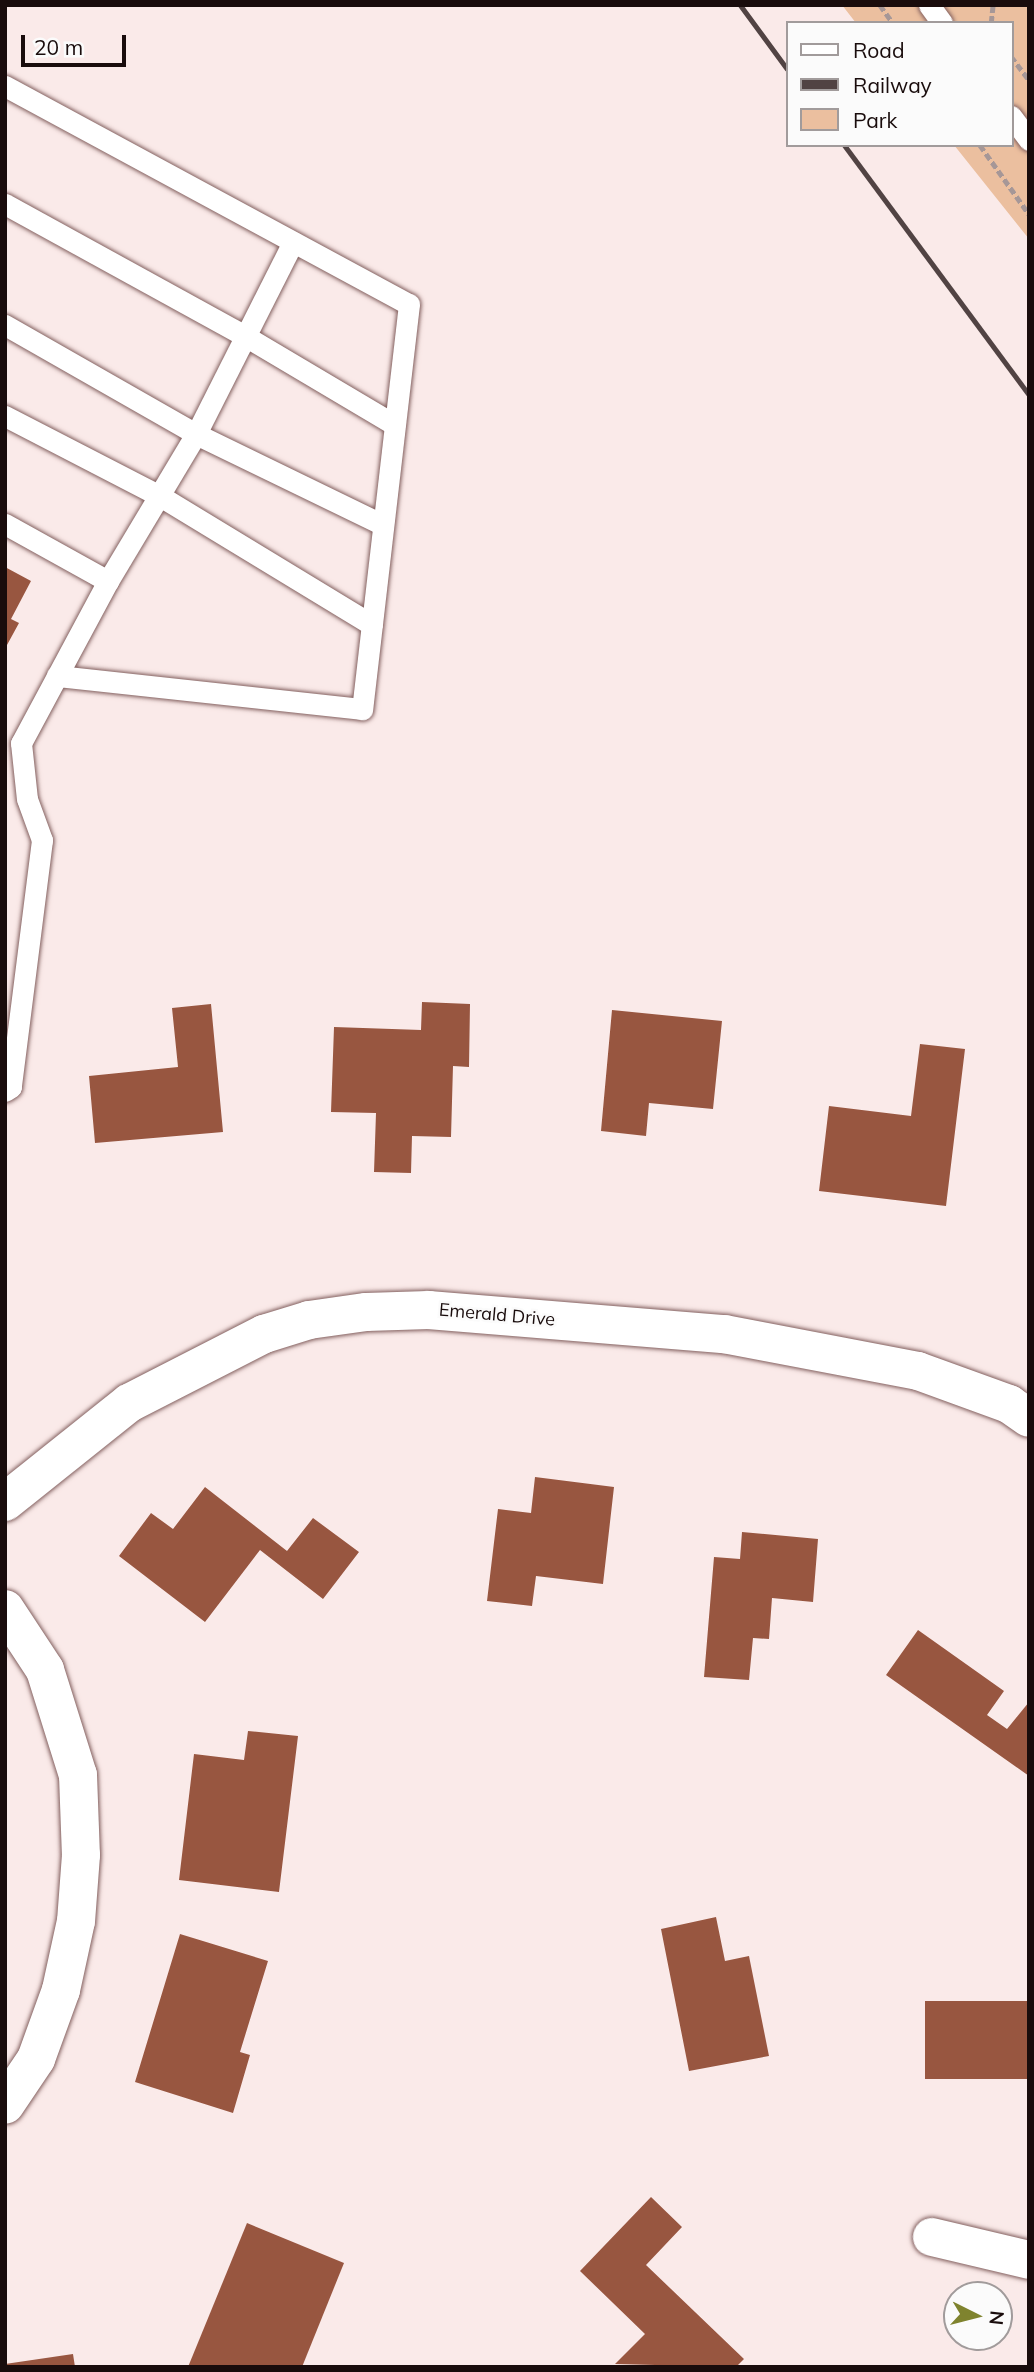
<!DOCTYPE html>
<style>
body{margin:0}
#map{position:relative;width:1034px;height:2372px;overflow:hidden;background:#faeae9;font-family:Mulish,sans-serif}
div>[style]{position:absolute}
.green>*{inset:0;background:#ebbf9f}
.building>*{inset:0;background:#985640;transform-origin:0 0}
.path>*{height:4.5px;margin-top:-2.25px;transform-origin:0;background:repeating-linear-gradient(90deg,#a69797 0 7px,transparent 0 10.5px)}
.roads{filter:drop-shadow(0 0 2px #83605f) drop-shadow(0 0 2px #83605f)}
.lane>*{height:21px;margin:-10.5px;padding:0 10.5px;transform-origin:10.5px;border-radius:10.5px;background:#fff}
.street>*{height:38px;margin:-19px;padding:0 19px;transform-origin:19px;border-radius:19px;background:#fff}
.rail>*{height:5px;margin:-2.5px;padding:0 2.5px;transform-origin:2.5px;border-radius:2.5px;background:#514343}
span{translate:-50% -50%;white-space:nowrap;text-align:center;line-height:1.15;-webkit-text-stroke:5px #fbfbfb;paint-order:stroke}
.street-label{font-size:18px;color:#190c0c}
.frame{position:absolute;inset:0;border:7px solid #190c0c;pointer-events:none}
.legend{position:absolute;left:786px;top:21px;width:228px;height:126px;box-sizing:border-box;background:#fbfbfb;border:2px solid #a19b9b;margin:0;padding:9px 12px;list-style:none;font-size:21px;color:#190c0c}
.legend li{display:flex;align-items:center;gap:14px;height:35px}
.legend b{width:35px;border:2px solid #a19b9b}
.north{position:absolute;left:943px;top:2281px;width:70px;height:70px;box-sizing:border-box;background:#fbfbfb;border:2px solid #a19b9b;border-radius:50%;rotate:96deg;font-size:19px;font-weight:700;line-height:28px;text-align:center;color:#190c0c}
.north::after{content:'';display:block;margin:auto;width:24px;height:32px;background:#7f832e;clip-path:polygon(50% 0,100% 100%,50% 72%,0 100%)}
.scale{position:absolute;left:21px;top:35px;width:105px;height:32px;box-sizing:border-box;border:4px solid #190c0c;border-top:0;padding-left:9px;font-size:21px;line-height:24px;white-space:nowrap;color:#190c0c;-webkit-text-stroke:5px #fbfbfb;paint-order:stroke}
</style>
<div id="map">
<div class="green">
<i style="clip-path:polygon(842px 5px,1029px 5px,1029px 239px,954px 145px,1011px 145px,1011px 23px,856px 23px)"></i>
</div>
<div class="building">
<i style="clip-path:polygon(5px 567px,31px 581px,11px 619px,19px 623px,7px 645px)"></i>
<i style="clip-path:polygon(422px 1002px,470px 1004px,469px 1067px,453px 1066px,451px 1137px,412px 1136px,411px 1173px,374px 1172px,376px 1113px,331px 1112px,334px 1027px,421px 1030px)"></i>
<i style="clip-path:polygon(211px 1004px,223px 1132px,95px 1143px,89px 1076px,178px 1067px,172px 1008px)"></i>
<i style="clip-path:polygon(612px 1010px,722px 1021px,713px 1109px,649px 1103px,646px 1136px,601px 1131px)"></i>
<i style="clip-path:polygon(920px 1044px,965px 1049px,946px 1206px,819px 1191px,829px 1106px,911px 1116px)"></i>
<i style="clip-path:polygon(535px 1477px,614px 1487px,603px 1584px,536px 1576px,532px 1606px,487px 1601px,498px 1509px,531px 1513px)"></i>
<i style="clip-path:polygon(205px 1487px,287px 1551px,313px 1518px,359px 1552px,323px 1599px,260px 1550px,205px 1622px,119px 1556px,151px 1513px,173px 1529px)"></i>
<i style="clip-path:polygon(742px 1532px,818px 1539px,813px 1602px,772px 1598px,769px 1639px,753px 1638px,749px 1680px,704px 1677px,714px 1557px,740px 1559px)"></i>
<i style="clip-path:polygon(918px 1630px,1004px 1691px,987px 1715px,1007px 1729px,1029px 1702px,1029px 1776px,886px 1675px)"></i>
<i style="clip-path:polygon(248px 1731px,298px 1736px,279px 1892px,179px 1880px,194px 1754px,244px 1760px)"></i>
<i style="clip-path:polygon(716px 1917px,725px 1961px,749px 1956px,769px 2056px,689px 2071px,661px 1929px)"></i>
<i style="clip-path:polygon(180px 1934px,268px 1961px,240px 2052px,250px 2055px,233px 2113px,135px 2082px)"></i>
<i style="left:1029px;top:2001px;width:78px;height:104px;rotate:90deg"></i>
<i style="clip-path:polygon(651px 2197px,682px 2227px,646px 2265px,744px 2359px,736px 2367px,615px 2364px,645px 2334px,580px 2271px)"></i>
<i style="clip-path:polygon(247px 2223px,344px 2263px,302px 2367px,188px 2367px)"></i>
<i style="clip-path:polygon(73px 2354px,75px 2367px,5px 2367px,5px 2364px)"></i>
</div>
<div class="path">
<i style="left:880px;top:5px;width:22px;rotate:54deg"></i>
<i style="left:991px;top:23px;width:18px;rotate:-84deg"></i>
<i style="left:1011px;top:56px;width:30px;rotate:53deg"></i>
<i style="left:980px;top:145px;width:85px;rotate:54.6deg"></i>
</div>
<div class="roads">
<div class="lane">
<i style="left:929px;top:5px;width:22px;rotate:54deg"></i>
<i style="left:5px;top:86px;width:459px;rotate:28.4deg"></i>
<i style="left:409px;top:304px;width:408px;rotate:96.6deg"></i>
<i style="left:362px;top:709px;width:307px;rotate:-173.8deg"></i>
<i style="left:1011px;top:116px;width:30px;rotate:53deg"></i>
<i style="left:5px;top:204px;width:274px;rotate:28.8deg"></i>
<i style="left:245px;top:336px;width:174px;rotate:30.7deg"></i>
<i style="left:5px;top:325px;width:220px;rotate:29.7deg"></i>
<i style="left:196px;top:434px;width:208px;rotate:25.9deg"></i>
<i style="left:5px;top:416px;width:174px;rotate:27.3deg"></i>
<i style="left:160px;top:496px;width:248px;rotate:31.3deg"></i>
<i style="left:5px;top:524px;width:118px;rotate:29deg"></i>
<i style="left:108px;top:581px;width:184px;rotate:118.2deg"></i>
<i style="left:21px;top:743px;width:56px;rotate:83.9deg"></i>
<i style="left:27px;top:799px;width:44px;rotate:69.9deg"></i>
<i style="left:42px;top:840px;width:249px;rotate:97.2deg"></i>
<i style="left:11px;top:1087px;width:7px;rotate:146deg"></i>
<i style="left:108px;top:581px;width:171px;rotate:-59.1deg"></i>
<i style="left:196px;top:434px;width:215px;rotate:-63.2deg"></i>
</div>
<div class="street">
<i style="left:5px;top:1502px;width:159px;rotate:-38.6deg"></i>
<i style="left:129px;top:1403px;width:152px;rotate:-27.1deg"></i>
<i style="left:264px;top:1334px;width:47px;rotate:-17.3deg"></i>
<i style="left:309px;top:1320px;width:58px;rotate:-8deg"></i>
<i style="left:366px;top:1312px;width:63px;rotate:-1.8deg"></i>
<i style="left:429px;top:1310px;width:296px;rotate:4.7deg"></i>
<i style="left:724px;top:1334px;width:197px;rotate:10.8deg"></i>
<i style="left:918px;top:1371px;width:97px;rotate:19.9deg"></i>
<i style="left:1009px;top:1404px;width:24px;rotate:35deg"></i>
<i style="left:5px;top:1609px;width:73px;rotate:56.7deg"></i>
<i style="left:45px;top:1670px;width:110px;rotate:72.6deg"></i>
<i style="left:78px;top:1775px;width:80px;rotate:87.9deg"></i>
<i style="left:81px;top:1855px;width:66px;rotate:94.3deg"></i>
<i style="left:76px;top:1921px;width:71px;rotate:102.3deg"></i>
<i style="left:61px;top:1990px;width:73px;rotate:109.9deg"></i>
<i style="left:36px;top:2059px;width:55px;rotate:124deg"></i>
<i style="left:932px;top:2237px;width:100px;rotate:13.3deg"></i>
</div>
</div>
<div class="rail">
<i style="left:740px;top:5px;width:79px;rotate:53.7deg"></i>
<i style="left:844px;top:145px;width:311px;rotate:53.5deg"></i>
</div>
<div class="street-label">
<span style="left:497px;top:1315px;rotate:5deg">Emerald Drive</span>
</div>
<div class="frame"></div>
<ul class="legend">
<li><b style="height:9px;background:#fff"></b>Road</li>
<li><b style="height:9px;background:#514343"></b>Railway</li>
<li><b style="height:19px;background:#ebbf9f"></b>Park</li>
</ul>
<div class="north">N</div>
<div class="scale">20 m</div>
</div>
